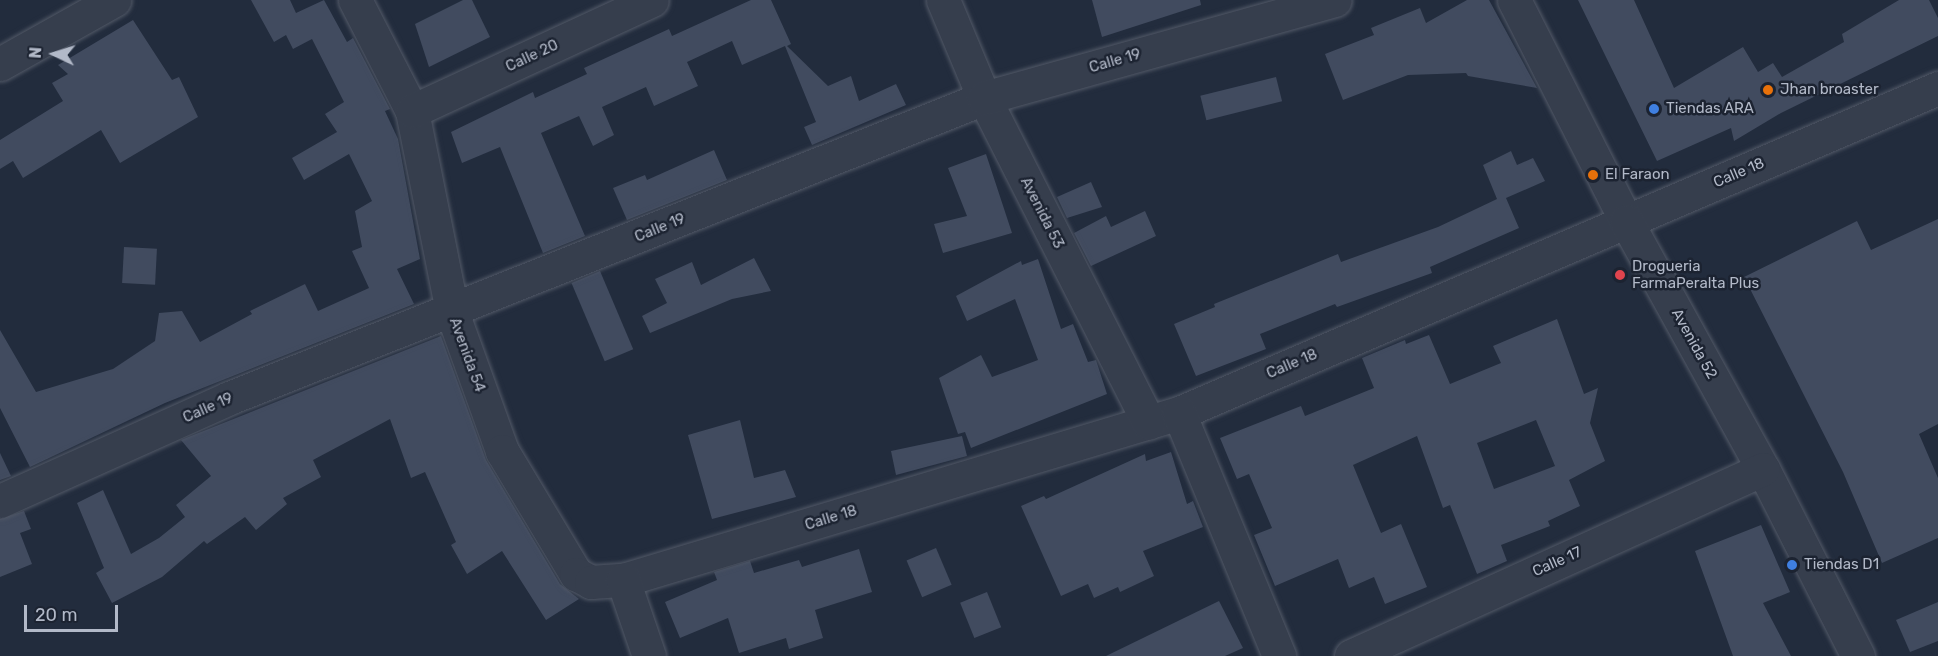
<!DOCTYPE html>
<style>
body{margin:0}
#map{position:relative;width:1938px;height:656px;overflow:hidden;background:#222c3d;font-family:Rubik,sans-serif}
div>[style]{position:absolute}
.building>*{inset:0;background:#414b5f;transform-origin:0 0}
.roads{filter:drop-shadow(0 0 2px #525967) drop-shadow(0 0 2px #525967)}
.street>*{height:33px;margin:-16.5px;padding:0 16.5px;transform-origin:16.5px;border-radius:16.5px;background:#363e4d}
.dots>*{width:16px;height:16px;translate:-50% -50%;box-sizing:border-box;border:3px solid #1c2331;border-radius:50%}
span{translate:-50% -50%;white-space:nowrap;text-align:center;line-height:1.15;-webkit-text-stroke:5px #1c2331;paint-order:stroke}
.street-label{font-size:15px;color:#b2b9c8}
.poi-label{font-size:15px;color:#b2b9c8}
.left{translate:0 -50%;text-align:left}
.north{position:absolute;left:24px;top:24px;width:60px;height:60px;-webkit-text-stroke:4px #1c2331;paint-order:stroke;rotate:274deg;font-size:16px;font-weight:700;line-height:24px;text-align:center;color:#b2b9c8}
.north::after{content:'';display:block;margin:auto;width:21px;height:27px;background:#b2b9c8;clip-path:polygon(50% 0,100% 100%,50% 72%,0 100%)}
.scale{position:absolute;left:24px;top:605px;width:94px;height:27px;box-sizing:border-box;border:3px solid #b2b9c8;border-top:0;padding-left:8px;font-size:18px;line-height:21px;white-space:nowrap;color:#b2b9c8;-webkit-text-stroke:4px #1c2331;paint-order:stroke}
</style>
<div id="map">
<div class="building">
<i style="clip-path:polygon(251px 0,290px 0,296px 13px,324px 0,347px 42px,353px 38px,390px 109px,385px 111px,398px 139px,420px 259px,397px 269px,414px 304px,165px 403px,30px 467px,0 408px,0 330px,36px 392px,113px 369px,155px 341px,159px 313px,182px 311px,200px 342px,252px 314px,250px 311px,305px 284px,318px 311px,369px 288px,352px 251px,362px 247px,355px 211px,372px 201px,349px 154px,304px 180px,292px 158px,337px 132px,325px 114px,344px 102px,312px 39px,293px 49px,286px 35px,274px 42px)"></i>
<i style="clip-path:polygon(463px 0,472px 0,490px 37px,429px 67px,415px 24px)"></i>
<i style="clip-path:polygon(751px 0,771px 0,791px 44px,787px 46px,828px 86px,851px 76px,859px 101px,896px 84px,906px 105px,812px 145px,804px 127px,816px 122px,785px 46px,742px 65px,732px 41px,687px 62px,698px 86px,654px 106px,646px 87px,602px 107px,614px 135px,593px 146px,579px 116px,541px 133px,585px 236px,543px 253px,500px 147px,462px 163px,451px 132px,533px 92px,535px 98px,587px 74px,584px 68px,669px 29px,672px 36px)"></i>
<i style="clip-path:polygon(1092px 0,1200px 0,1201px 5px,1102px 37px)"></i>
<i style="clip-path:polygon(1467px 0,1489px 0,1537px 88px,1468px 76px,1466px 73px,1408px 75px,1343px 100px,1325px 54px,1374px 35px,1371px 28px,1420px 8px,1426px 23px)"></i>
<i style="clip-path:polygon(1578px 0,1634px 0,1674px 88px,1743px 47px,1758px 72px,1773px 63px,1782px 77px,1844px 42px,1842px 34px,1899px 0,1929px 0,1938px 18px,1938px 36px,1781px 113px,1734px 141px,1731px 128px,1657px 161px)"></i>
<i style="clip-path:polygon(133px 20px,172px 80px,179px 77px,198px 117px,120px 163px,101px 130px,23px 178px,13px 161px,0 169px,0 140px,63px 101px,52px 83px,68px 74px,58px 65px)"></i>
<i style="left:1276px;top:77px;width:25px;height:78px;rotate:76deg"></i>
<i style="clip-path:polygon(714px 150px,727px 180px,627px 220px,613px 188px,645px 175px,647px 180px)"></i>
<i style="clip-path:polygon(1511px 151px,1517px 165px,1533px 158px,1545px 181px,1506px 198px,1519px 228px,1430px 267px,1432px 273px,1337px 307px,1335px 304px,1260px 334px,1266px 349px,1196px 376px,1174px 324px,1215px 307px,1214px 304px,1338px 254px,1341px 262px,1438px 227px,1497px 199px,1483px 165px)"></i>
<i style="clip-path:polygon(986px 154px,1012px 233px,943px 253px,934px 224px,967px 216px,948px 168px)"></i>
<i style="clip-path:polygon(1091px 182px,1102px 207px,1067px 218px,1057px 197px)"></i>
<i style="clip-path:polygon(1145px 211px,1156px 236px,1091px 266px,1074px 233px,1106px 216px,1111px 227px)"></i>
<i style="clip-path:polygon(1938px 219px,1938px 424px,1919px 434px,1938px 478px,1938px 538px,1882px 563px,1843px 472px,1744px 277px,1857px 221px,1871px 250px)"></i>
<i style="left:124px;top:247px;width:33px;height:36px;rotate:3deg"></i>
<i style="clip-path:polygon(754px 258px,771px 291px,732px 299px,650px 333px,642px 316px,667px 303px,655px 279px,692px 262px,701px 285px)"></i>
<i style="clip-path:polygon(1038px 259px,1061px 329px,1073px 324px,1088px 362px,1096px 360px,1107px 394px,971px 448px,965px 432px,958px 434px,939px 378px,981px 355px,992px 377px,1038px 360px,1015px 299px,967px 321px,956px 296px,1021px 261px,1022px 265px)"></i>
<i style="left:600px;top:271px;width:85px;height:31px;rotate:67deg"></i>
<i style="clip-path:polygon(evenodd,1557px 319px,1584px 394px,1598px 388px,1590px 423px,1605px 461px,1569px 480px,1580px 506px,1548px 521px,1550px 526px,1501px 545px,1507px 561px,1477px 574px,1450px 505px,1443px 508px,1417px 436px,1353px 465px,1381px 533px,1401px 524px,1427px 587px,1385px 604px,1374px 577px,1349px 588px,1338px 559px,1275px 586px,1254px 535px,1272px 528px,1249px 474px,1237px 479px,1220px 438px,1301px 406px,1305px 416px,1374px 388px,1362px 358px,1405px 340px,1406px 344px,1429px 335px,1450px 384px,1501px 363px,1493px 346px,1557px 319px,1536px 420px,1555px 466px,1494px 489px,1477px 443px,1536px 420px)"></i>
<i style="clip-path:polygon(441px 336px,486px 460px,560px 584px,579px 599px,546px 620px,502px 551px,467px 574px,451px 545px,456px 542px,425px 472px,411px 478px,390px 419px,313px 460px,321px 477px,283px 498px,287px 504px,256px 530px,245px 517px,207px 544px,204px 541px,162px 577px,112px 603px,96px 573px,104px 568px,77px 503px,103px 490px,131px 554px,159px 538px,185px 517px,176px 505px,211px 476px,181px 440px)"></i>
<i style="clip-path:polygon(740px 420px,754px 478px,785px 470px,796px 497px,712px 519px,688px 435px)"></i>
<i style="clip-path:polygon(962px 436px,967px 456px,896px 475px,891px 451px)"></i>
<i style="clip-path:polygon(1171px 452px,1187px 504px,1193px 501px,1203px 527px,1143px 551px,1154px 576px,1120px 592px,1118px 587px,1094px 598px,1088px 584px,1061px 596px,1021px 506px,1044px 496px,1046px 499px,1145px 454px,1146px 461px)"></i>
<i style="clip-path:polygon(0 453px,11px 476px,0 480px)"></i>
<i style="clip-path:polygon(24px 511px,31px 529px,20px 533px,32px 564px,0 577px,0 519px)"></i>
<i style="clip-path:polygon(1761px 525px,1790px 592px,1763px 603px,1791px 656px,1733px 656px,1695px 551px)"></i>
<i style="left:936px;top:548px;width:40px;height:32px;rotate:67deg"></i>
<i style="clip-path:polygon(859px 549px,872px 592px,815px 610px,823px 638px,789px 649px,786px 638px,739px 653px,728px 618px,680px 638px,665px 602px,717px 580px,714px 572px,750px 561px,754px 573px,799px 560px,802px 567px)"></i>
<i style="left:987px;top:592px;width:38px;height:29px;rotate:68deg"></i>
<i style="clip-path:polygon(1219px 601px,1243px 648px,1225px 656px,1106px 656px)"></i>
<i style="clip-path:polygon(1938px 602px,1938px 641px,1910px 652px,1896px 620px)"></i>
</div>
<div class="roads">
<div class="street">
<i style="left:355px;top:0;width:125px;rotate:62.8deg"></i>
<i style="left:412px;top:111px;width:205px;rotate:78.7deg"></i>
<i style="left:452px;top:312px;width:148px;rotate:70.2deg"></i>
<i style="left:502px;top:451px;width:144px;rotate:59deg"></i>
<i style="left:576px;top:574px;width:17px;rotate:28deg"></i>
<i style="left:591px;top:582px;width:32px;rotate:-4deg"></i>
<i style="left:623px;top:580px;width:581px;rotate:-16.72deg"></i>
<i style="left:1179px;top:413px;width:826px;rotate:-23.18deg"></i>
<i style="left:943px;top:0;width:106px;rotate:67.3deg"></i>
<i style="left:984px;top:98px;width:364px;rotate:63.1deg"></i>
<i style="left:1514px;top:0;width:248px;rotate:63.1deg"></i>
<i style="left:1626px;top:221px;width:283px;rotate:61.1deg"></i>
<i style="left:1763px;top:469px;width:210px;rotate:63.1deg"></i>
<i style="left:0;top:64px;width:131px;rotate:-29.3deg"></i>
<i style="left:412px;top:111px;width:264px;rotate:-24.8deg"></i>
<i style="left:1179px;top:413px;width:263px;rotate:67.6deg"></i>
<i style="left:0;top:501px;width:251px;rotate:-24.2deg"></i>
<i style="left:229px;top:398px;width:812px;rotate:-21.67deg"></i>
<i style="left:984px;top:98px;width:364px;rotate:-15.6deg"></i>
<i style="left:623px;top:580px;width:80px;rotate:71.1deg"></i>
<i style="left:1351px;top:656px;width:452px;rotate:-24.4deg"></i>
</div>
</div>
<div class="dots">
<i style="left:1768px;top:90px;background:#e8710a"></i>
<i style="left:1654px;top:109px;background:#3f7fe0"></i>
<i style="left:1593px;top:175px;background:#e8710a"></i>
<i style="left:1620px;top:275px;background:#e0444e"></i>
<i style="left:1792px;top:565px;background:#3f7fe0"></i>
</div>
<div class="street-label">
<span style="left:532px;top:56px;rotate:-25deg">Calle 20</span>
<span style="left:1115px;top:61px;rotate:-16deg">Calle 19</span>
<span style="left:1739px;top:173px;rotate:-23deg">Calle 18</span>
<span style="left:1042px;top:213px;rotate:63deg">Avenida 53</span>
<span style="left:660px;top:228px;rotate:-22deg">Calle 19</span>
<span style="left:1694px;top:344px;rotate:61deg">Avenida 52</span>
<span style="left:467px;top:355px;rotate:70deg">Avenida 54</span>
<span style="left:1292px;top:364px;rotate:-23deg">Calle 18</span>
<span style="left:208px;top:408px;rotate:-24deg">Calle 19</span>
<span style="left:831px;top:518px;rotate:-17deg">Calle 18</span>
<span style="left:1557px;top:562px;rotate:-24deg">Calle 17</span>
</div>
<div class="poi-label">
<span class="left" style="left:1780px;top:90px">Jhan broaster</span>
<span class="left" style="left:1666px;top:109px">Tiendas ARA</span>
<span class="left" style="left:1605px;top:175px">El Faraon</span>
<span class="left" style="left:1632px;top:275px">Drogueria<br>FarmaPeralta Plus</span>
<span class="left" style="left:1804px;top:565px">Tiendas D1</span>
</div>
<div class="north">N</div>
<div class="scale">20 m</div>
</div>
